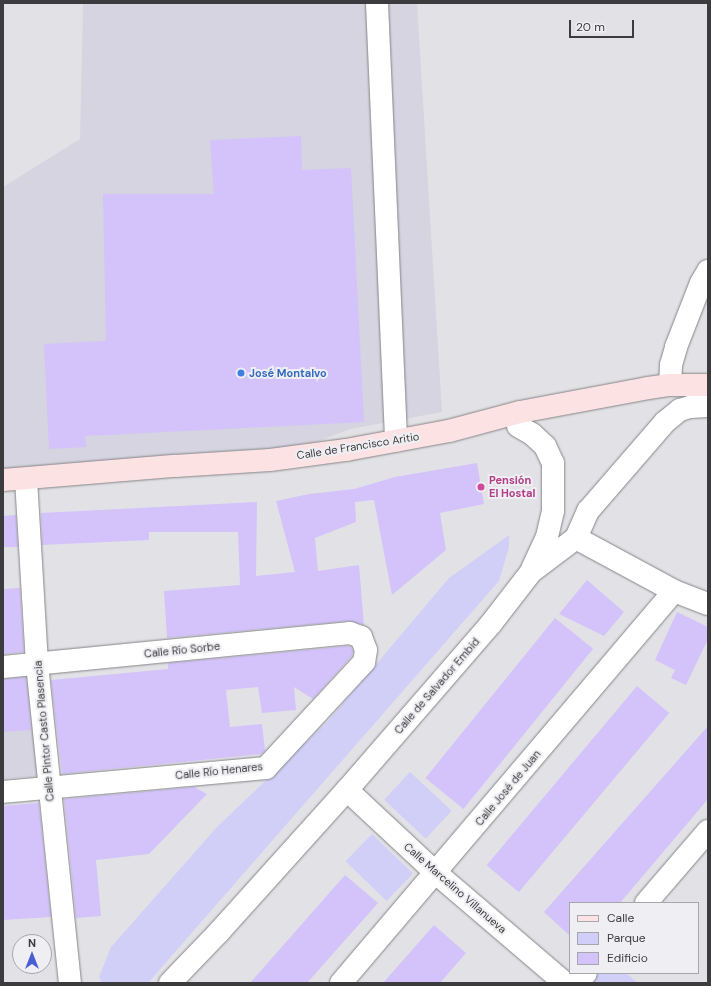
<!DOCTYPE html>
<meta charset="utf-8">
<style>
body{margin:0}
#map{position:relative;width:711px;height:986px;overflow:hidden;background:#e2e2e6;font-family:"DM Sans",sans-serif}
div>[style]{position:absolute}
.built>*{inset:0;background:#d5d4e0}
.green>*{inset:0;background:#d1cff8;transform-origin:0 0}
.building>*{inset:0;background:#d3c3fa;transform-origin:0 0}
.roads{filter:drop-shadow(0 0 1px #858589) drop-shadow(0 0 1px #858589)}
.minor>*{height:22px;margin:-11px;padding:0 11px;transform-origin:11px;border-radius:11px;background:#fff}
.secondary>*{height:22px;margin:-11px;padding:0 11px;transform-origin:11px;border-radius:11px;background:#fce2e2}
.dots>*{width:11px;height:11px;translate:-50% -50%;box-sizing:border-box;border:2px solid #efeff3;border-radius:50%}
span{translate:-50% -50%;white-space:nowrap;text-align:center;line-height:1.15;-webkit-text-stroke:4px #efeff3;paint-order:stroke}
.shop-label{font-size:11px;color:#366cbe;font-weight:700}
.left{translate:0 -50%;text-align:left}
.street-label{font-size:11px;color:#3c3c3e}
.hotel-label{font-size:11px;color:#b23c85;font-weight:700}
.frame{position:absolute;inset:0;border:4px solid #3c3c3e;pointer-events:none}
.legend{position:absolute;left:569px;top:902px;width:130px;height:72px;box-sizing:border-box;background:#efeff3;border:1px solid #a7a7ab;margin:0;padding:5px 7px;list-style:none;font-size:12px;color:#3c3c3e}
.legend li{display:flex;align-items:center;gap:8px;height:20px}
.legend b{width:20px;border:1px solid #a7a7ab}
.north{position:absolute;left:12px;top:934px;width:40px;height:40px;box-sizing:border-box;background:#efeff3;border:1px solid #a7a7ab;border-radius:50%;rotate:0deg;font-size:11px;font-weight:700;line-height:16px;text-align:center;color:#3c3c3e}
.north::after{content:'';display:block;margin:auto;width:14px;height:18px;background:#485fd3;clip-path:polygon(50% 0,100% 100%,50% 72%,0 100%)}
.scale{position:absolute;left:569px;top:20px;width:65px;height:18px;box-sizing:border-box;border:2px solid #3c3c3e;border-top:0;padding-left:5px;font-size:12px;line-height:14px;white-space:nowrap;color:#3c3c3e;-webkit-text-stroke:3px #efeff3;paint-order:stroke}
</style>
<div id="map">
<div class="built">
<i style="clip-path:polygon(83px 3px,417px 3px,442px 412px,350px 429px,270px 460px,3px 480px,3px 187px,80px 139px)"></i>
<i style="clip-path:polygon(30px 682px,38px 776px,3px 779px,3px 685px)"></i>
</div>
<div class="green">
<i style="clip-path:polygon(509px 535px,509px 547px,499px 581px,148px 983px,102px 983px,99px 977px,111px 947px,217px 827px,329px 720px,449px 578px)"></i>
<i style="left:410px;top:772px;width:57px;height:38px;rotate:43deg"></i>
<i style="left:372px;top:834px;width:57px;height:38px;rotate:44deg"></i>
<i style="clip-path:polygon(597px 973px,626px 973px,638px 983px,589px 983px)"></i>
</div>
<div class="building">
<i style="clip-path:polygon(301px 136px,302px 170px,351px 168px,364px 422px,85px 436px,86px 447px,49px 449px,44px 344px,106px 341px,103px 194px,214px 194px,210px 140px)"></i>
<i style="clip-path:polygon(477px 463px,484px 504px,440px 513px,446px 550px,392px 595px,374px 500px,355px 502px,356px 522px,315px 538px,318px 571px,359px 565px,364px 625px,349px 621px,167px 638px,164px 591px,240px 585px,238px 532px,149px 532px,149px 540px,42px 545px,41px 513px,257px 502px,256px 576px,295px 572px,276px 501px,309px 494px,354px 489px,395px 477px)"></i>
<i style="clip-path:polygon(16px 515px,18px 547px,3px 547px,3px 516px)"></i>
<i style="clip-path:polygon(587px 580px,624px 612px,604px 636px,559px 614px)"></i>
<i style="clip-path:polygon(20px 588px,24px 652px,3px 654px,3px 589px)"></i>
<i style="clip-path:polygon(677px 612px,708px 627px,708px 639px,686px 685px,671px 678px,675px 670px,655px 660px)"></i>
<i style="left:555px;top:618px;width:49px;height:206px;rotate:39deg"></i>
<i style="clip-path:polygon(348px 646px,351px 647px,353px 651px,352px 656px,313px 699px,294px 687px,296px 710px,262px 713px,258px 687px,226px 690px,230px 727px,262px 724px,265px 751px,262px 754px,62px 774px,51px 680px,168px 669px,168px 663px)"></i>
<i style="clip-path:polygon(26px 677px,31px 730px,3px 732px,3px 679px)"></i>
<i style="left:637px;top:686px;width:42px;height:234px;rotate:40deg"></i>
<i style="clip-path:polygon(708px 726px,708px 799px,620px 903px,570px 903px,570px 936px,544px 912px)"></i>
<i style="clip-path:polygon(194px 787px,207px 794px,149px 854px,96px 860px,101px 916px,76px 918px,64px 799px)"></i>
<i style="clip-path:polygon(39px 803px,51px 917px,3px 920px,3px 806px)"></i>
<i style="clip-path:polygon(345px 875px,378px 903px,307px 983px,250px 983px)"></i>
<i style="clip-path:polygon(434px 925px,466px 953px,440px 983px,383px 983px)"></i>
</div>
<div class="roads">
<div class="minor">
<i style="left:377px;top:3px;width:438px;rotate:87.5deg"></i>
<i style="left:670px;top:385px;width:20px;rotate:-87deg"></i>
<i style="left:671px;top:365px;width:19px;rotate:-74deg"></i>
<i style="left:676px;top:347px;width:69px;rotate:-68.7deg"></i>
<i style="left:701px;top:283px;width:14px;rotate:-60deg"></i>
<i style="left:518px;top:426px;width:16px;rotate:30deg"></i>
<i style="left:532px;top:434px;width:18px;rotate:43deg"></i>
<i style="left:545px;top:446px;width:19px;rotate:65deg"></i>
<i style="left:553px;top:463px;width:48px;rotate:90deg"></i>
<i style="left:553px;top:511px;width:27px;rotate:103deg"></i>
<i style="left:547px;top:537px;width:35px;rotate:115deg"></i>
<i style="left:26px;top:479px;width:185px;rotate:86.6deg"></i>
<i style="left:37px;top:664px;width:321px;rotate:84.1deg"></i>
<i style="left:576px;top:538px;width:111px;rotate:28.4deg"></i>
<i style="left:674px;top:591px;width:36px;rotate:21deg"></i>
<i style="left:3px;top:667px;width:349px;rotate:-5.6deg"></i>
<i style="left:350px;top:633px;width:12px;rotate:20deg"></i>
<i style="left:361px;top:637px;width:14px;rotate:69deg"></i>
<i style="left:366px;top:650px;width:12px;rotate:99deg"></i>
<i style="left:364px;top:662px;width:144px;rotate:132.8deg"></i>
<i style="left:266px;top:768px;width:264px;rotate:174.8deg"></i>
<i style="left:347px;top:790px;width:122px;rotate:43deg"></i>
<i style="left:436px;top:873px;width:170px;rotate:40.5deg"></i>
<i style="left:646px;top:903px;width:95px;rotate:-49.3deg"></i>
<i style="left:170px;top:983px;width:71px;rotate:-46.1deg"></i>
<i style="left:219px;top:932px;width:191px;rotate:-48deg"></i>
<i style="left:347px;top:790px;width:218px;rotate:-49.1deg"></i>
<i style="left:490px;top:625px;width:67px;rotate:-52.3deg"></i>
<i style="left:531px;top:572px;width:56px;rotate:-37.1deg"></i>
<i style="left:576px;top:538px;width:30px;rotate:-66deg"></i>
<i style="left:588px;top:511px;width:118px;rotate:-49.1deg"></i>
<i style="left:665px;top:422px;width:19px;rotate:-39deg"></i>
<i style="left:680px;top:410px;width:10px;rotate:-17deg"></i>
<i style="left:690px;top:407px;width:18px;rotate:-3deg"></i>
<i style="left:341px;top:983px;width:514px;rotate:-49.65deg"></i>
<i style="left:577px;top:983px;width:13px;rotate:-48deg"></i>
</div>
<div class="secondary">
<i style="left:3px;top:480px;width:173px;rotate:-4.7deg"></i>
<i style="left:175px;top:466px;width:95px;rotate:-3.6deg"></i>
<i style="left:270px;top:460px;width:77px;rotate:-7.5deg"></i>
<i style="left:346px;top:450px;width:105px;rotate:-10.5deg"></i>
<i style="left:449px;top:431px;width:73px;rotate:-15deg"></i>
<i style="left:520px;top:412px;width:130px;rotate:-10.6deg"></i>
<i style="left:648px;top:388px;width:22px;rotate:-8deg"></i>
<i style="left:670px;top:385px;width:38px"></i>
</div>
</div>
<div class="dots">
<i style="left:241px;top:373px;background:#3f7fe0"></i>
<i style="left:481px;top:487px;background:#d1479c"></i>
</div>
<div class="shop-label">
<span class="left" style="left:249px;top:373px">José Montalvo</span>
</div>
<div class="street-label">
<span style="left:358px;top:446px;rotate:-9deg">Calle de Francisco Aritio</span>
<span style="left:182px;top:650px;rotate:-6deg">Calle Río Sorbe</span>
<span style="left:437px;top:686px;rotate:-49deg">Calle de Salvador Embid</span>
<span style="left:44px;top:731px;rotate:-95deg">Calle Pintor Casto Plasencia</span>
<span style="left:219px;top:771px;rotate:-6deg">Calle Río Henares</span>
<span style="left:508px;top:788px;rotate:-50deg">Calle José de Juan</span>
<span style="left:455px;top:888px;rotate:41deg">Calle Marcelino Villanueva</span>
</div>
<div class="hotel-label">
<span class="left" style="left:489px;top:487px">Pensión<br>El Hostal</span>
</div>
<div class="frame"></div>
<ul class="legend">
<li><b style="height:5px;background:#fce2e2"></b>Calle</li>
<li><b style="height:11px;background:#d1cff8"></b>Parque</li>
<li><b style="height:11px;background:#d3c3fa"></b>Edificio</li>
</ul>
<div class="north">N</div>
<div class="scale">20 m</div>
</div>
